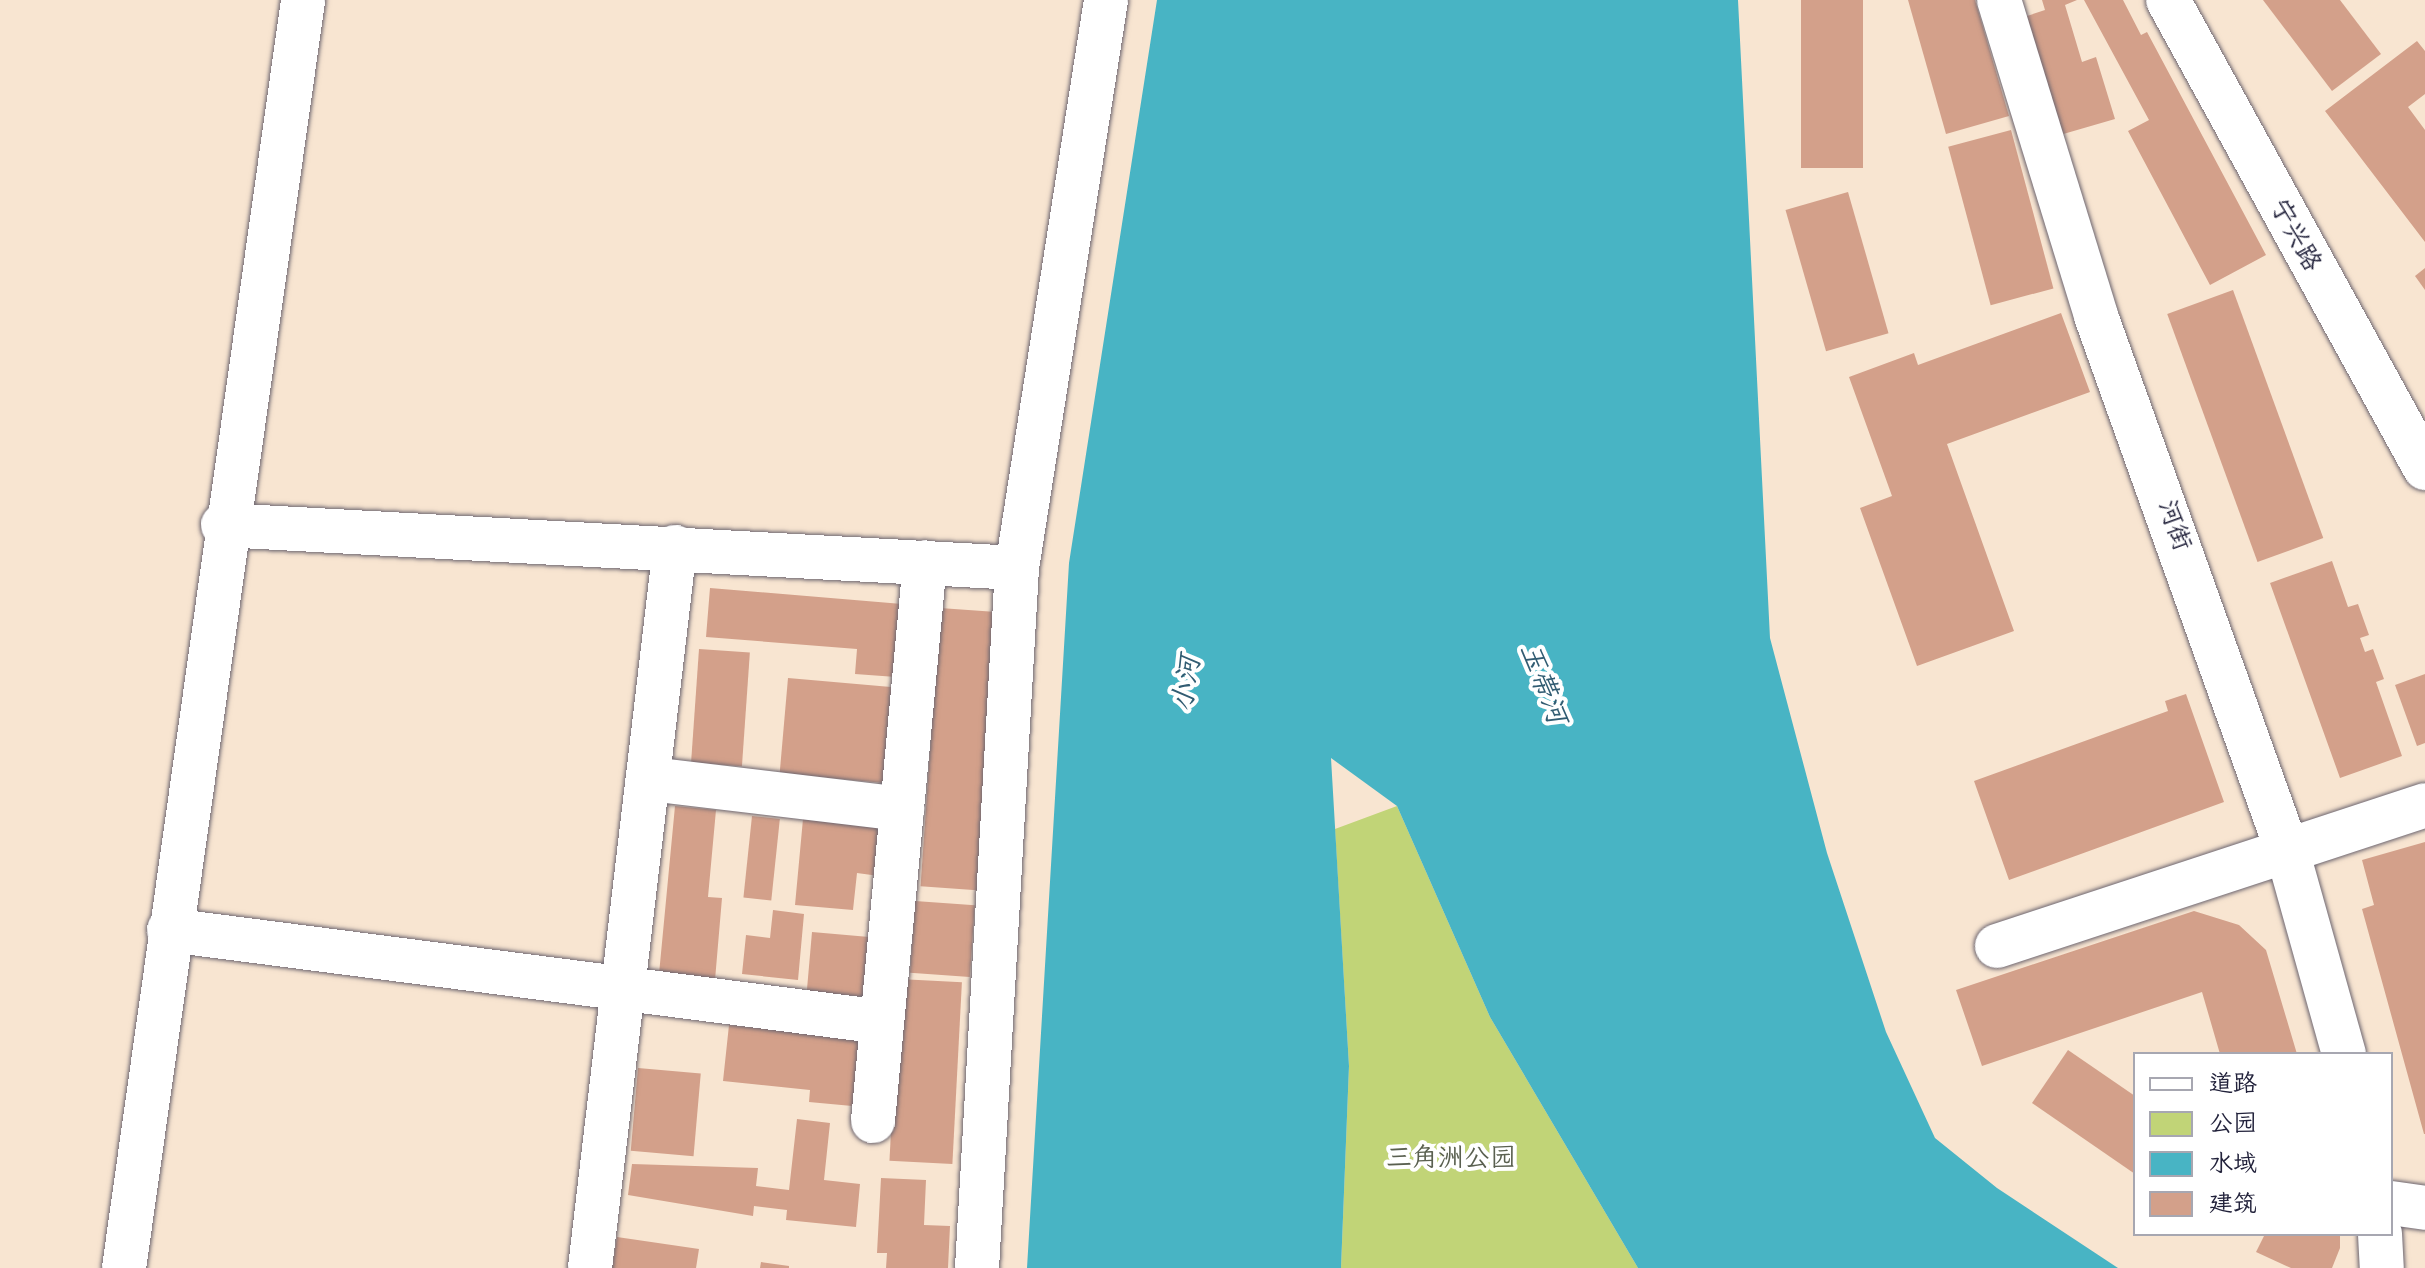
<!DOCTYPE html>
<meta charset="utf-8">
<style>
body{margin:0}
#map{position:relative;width:2425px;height:1268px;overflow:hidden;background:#f8e5d1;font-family:Kalam,"LXGW WenKai TC",sans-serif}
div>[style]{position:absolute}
.green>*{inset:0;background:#c1d477}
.water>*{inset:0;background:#48b4c4}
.building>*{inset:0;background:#d3a08a;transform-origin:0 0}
.roads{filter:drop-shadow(0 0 2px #6d6670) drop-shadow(0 0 2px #6d6670)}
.minor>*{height:44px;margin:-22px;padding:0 22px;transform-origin:22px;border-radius:22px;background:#fff}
span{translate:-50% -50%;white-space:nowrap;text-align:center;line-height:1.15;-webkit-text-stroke:8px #fff;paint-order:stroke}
.street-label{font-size:26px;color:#22223b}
.park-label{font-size:26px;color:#5a6050}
.water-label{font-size:28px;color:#315c72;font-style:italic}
.legend{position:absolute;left:2133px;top:1052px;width:260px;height:184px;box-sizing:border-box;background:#fff;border:2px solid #a7a7b1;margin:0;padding:10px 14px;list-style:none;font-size:24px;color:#22223b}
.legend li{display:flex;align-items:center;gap:16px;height:40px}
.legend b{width:40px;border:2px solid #a7a7b1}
</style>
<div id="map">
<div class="green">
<i style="clip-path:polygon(1397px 806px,1490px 1017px,1638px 1268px,1341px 1268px,1349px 1066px,1335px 829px)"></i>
</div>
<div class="water">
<i style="clip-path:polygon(1157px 0,1738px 0,1770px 638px,1827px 853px,1886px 1032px,1935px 1138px,1997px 1188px,2118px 1268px,1638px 1268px,1490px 1017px,1397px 806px,1331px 758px,1349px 1066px,1341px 1268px,1027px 1268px,1069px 563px)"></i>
</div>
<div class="building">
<i style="left:1801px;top:0;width:62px;height:168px"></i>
<i style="clip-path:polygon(1908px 0,1975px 0,2009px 116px,1946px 134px)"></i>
<i style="clip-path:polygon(2042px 0,2077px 0,2065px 5px,2082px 62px,2096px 57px,2115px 119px,2053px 137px,2018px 19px,2045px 10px)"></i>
<i style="clip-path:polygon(2084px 0,2123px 0,2141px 35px,2147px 32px,2266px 255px,2210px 285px,2128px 131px,2149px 120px)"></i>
<i style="clip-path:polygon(2263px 0,2340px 0,2381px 54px,2332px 91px)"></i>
<i style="clip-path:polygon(2417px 41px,2425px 51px,2425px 94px,2408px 107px,2425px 130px,2425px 242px,2325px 111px)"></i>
<i style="left:2011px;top:130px;width:164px;height:65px;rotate:75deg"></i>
<i style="left:1848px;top:192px;width:147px;height:65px;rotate:74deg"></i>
<i style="clip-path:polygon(2425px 268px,2425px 290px,2415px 276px)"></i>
<i style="left:2233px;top:290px;width:264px;height:70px;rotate:70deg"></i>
<i style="clip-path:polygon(2061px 313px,2090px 392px,1947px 444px,2014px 631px,1917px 666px,1860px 508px,1892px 496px,1849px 377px,1914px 353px,1918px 365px)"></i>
<i style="clip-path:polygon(2332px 561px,2348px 607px,2358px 604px,2369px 635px,2360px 638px,2365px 652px,2373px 649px,2384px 679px,2376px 682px,2402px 756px,2340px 778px,2270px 583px)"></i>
<i style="clip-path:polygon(710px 588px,902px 604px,896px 677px,855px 674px,857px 649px,706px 637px)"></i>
<i style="left:940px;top:608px;width:60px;height:279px;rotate:4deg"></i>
<i style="left:699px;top:649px;width:51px;height:114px;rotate:4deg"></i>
<i style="clip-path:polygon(2425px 674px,2425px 743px,2417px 746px,2395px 685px)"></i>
<i style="left:788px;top:678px;width:109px;height:96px;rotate:5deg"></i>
<i style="clip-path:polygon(2186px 694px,2224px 802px,2009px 880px,1974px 781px,2168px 711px,2165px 701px)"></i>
<i style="clip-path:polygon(675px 806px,716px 810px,708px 897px,722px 898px,715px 980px,659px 974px)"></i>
<i style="left:752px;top:816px;width:28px;height:82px;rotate:6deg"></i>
<i style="clip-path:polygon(803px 819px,884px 827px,879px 876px,857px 873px,853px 910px,795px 905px)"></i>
<i style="clip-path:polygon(2425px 842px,2425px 1134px,2424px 1134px,2362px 909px,2374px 905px,2362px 860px)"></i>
<i style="left:915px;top:901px;width:60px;height:72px;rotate:4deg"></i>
<i style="clip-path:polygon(773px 910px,804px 914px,798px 980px,742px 974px,746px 935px,770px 938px)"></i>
<i style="clip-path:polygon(2194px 911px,2239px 925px,2266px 950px,2297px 1054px,2220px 1054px,2202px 992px,1982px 1066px,1956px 990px)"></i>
<i style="left:812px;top:932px;width:66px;height:60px;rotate:5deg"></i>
<i style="left:899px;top:979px;width:63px;height:182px;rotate:3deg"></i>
<i style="clip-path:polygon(729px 1025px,869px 1040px,863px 1107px,809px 1102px,810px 1090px,723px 1081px)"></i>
<i style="clip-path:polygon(2068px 1050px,2135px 1096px,2135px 1174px,2032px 1103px)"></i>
<i style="left:638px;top:1068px;width:63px;height:83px;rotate:5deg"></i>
<i style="clip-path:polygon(797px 1119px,830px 1123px,824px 1180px,860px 1184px,856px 1227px,786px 1220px,787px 1210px,754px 1206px,753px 1216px,628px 1195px,632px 1164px,758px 1168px,756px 1186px,789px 1190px)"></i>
<i style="clip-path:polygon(881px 1178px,926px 1180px,924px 1225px,950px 1226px,948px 1268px,886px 1268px,887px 1253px,877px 1253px)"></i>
<i style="clip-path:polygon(2265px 1234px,2340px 1234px,2340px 1248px,2332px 1268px,2291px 1268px,2256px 1252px)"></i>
<i style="clip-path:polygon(617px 1237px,699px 1249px,696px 1268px,612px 1268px)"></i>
<i style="clip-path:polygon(761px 1262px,789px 1266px,789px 1268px,760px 1268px)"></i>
</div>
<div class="roads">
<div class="minor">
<i style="left:1999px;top:0;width:331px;rotate:72.9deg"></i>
<i style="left:2096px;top:316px;width:567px;rotate:70.32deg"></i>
<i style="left:2287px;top:850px;width:212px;rotate:74.4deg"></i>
<i style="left:2168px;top:0;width:534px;rotate:61.23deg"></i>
<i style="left:223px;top:525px;width:795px;rotate:3.1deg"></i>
<i style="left:650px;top:779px;width:254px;rotate:6.8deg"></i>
<i style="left:169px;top:930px;width:719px;rotate:7.35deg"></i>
<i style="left:1997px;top:946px;width:451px;rotate:-18.2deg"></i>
<i style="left:873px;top:1121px;width:561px;rotate:-84.69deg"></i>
<i style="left:2391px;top:1203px;width:34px;rotate:8deg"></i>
<i style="left:2380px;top:1234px;width:34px;rotate:87deg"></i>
<i style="left:124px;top:1268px;width:1281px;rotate:-81.96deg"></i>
<i style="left:590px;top:1268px;width:726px;rotate:-83.28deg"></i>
<i style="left:977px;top:1268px;width:701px;rotate:-86.73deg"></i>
<i style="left:1017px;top:568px;width:575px;rotate:-81.09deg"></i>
</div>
</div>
<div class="street-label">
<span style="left:2294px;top:236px;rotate:61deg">宁兴路</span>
<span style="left:2173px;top:526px;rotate:70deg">河街</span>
</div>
<div class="park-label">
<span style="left:1451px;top:1160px">三角洲公园</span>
</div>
<div class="water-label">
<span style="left:1188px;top:684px;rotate:-81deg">小河</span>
<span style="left:1542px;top:684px;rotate:69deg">玉带河</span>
</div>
<ul class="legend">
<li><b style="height:10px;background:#fff"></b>道路</li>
<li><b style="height:22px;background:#c1d477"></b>公园</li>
<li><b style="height:22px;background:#48b4c4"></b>水域</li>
<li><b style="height:22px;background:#d3a08a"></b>建筑</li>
</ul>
</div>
